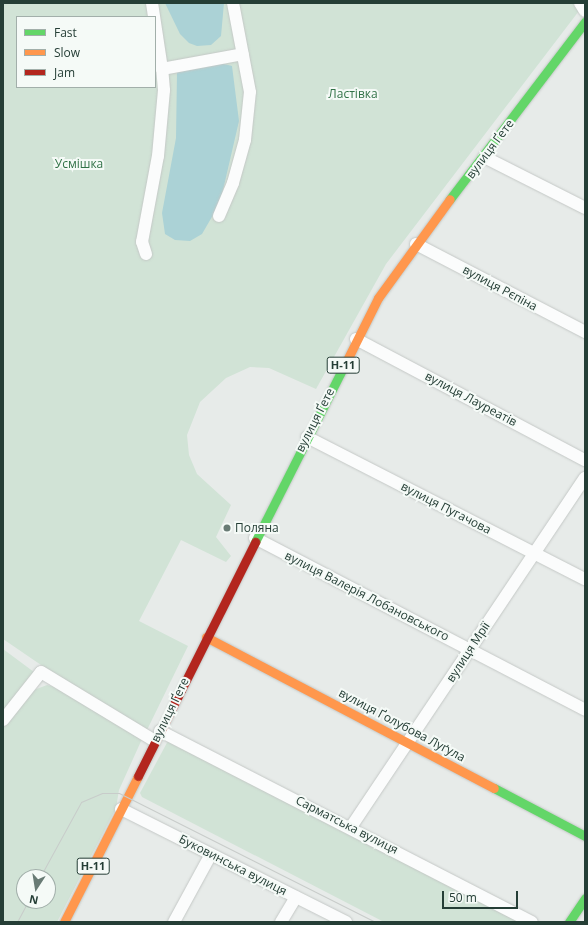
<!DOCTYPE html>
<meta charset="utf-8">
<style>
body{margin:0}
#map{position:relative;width:588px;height:925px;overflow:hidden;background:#e7ebe9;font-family:"Open Sans",sans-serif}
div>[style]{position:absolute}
.green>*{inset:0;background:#d1e3d6}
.water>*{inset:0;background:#abd2d6}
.roads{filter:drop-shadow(0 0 1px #c4c8c6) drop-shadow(0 0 1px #c4c8c6)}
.street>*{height:12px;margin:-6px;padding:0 6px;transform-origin:6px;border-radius:6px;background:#fbfcfc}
.fast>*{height:9px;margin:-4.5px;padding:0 4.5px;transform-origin:4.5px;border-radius:4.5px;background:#63d668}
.slow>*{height:9px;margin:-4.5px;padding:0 4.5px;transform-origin:4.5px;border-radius:4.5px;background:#ff974d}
.jam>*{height:9px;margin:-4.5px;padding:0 4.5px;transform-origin:4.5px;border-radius:4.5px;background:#b3261e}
.tram>*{height:1px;margin:-0.5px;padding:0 0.5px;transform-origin:0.5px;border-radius:0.5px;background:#c8ccca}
.dots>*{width:11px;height:11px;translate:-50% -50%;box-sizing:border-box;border:2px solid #f5faf7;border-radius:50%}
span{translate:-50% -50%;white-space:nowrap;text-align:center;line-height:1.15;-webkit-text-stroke:4px #f5faf7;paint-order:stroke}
.shield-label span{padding:1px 3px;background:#f5faf7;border:1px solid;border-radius:3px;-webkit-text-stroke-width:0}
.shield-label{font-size:11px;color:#253e36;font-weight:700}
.park-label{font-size:12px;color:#317247}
.street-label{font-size:12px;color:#253e36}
.poi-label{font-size:12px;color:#253e36}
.left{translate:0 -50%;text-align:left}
.frame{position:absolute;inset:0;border:4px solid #253e36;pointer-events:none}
.legend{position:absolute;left:16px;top:16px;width:140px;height:72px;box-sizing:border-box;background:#f5faf7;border:1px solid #a2afaa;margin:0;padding:5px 7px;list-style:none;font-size:12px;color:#253e36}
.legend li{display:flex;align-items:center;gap:8px;height:20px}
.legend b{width:20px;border:1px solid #a2afaa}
.north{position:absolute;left:16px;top:869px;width:40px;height:40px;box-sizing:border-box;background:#f5faf7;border:1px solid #a2afaa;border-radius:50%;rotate:192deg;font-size:11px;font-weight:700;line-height:16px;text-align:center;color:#253e36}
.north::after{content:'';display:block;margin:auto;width:14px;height:18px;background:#697b75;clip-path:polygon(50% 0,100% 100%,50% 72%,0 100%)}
.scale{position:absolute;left:442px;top:891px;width:76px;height:18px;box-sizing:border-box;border:2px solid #253e36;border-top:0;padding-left:5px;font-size:12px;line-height:14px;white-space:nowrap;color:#253e36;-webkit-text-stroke:3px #f5faf7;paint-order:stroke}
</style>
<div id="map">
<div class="green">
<i style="clip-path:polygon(evenodd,3px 3px,585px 3px,386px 264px,316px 389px,269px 368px,250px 367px,226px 378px,200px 402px,187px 435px,189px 455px,197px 474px,231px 505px,216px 537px,231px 556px,226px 562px,181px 540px,139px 621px,188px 646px,147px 730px,104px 708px,3px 639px,3px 3px,17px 17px,155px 17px,155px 87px,17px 87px,17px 17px)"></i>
<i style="clip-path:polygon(evenodd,3px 649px,38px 675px,34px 690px,47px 685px,58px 688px,142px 739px,119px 790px,116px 808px,57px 922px,3px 922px,3px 649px,24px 877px,48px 877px,48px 901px,24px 901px,24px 877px)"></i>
<i style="clip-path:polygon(169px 739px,524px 922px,384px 922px,142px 797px,140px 793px)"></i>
</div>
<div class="water">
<i style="clip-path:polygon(165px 3px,224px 3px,221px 36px,211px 45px,197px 46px,189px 43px,180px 34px)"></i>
<i style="clip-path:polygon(220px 63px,232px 66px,239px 121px,220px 203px,202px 234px,190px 241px,175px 240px,165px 234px,162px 213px,176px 138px,177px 72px)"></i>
</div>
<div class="roads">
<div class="street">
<i style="left:152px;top:3px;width:67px;rotate:81.4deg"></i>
<i style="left:162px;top:69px;width:82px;rotate:-10.5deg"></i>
<i style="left:580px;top:3px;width:9px;rotate:58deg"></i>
<i style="left:484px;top:157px;width:113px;rotate:26.8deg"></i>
<i style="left:219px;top:216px;width:36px;rotate:-67deg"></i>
<i style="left:233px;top:183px;width:45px;rotate:-74.4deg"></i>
<i style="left:245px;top:140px;width:48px;rotate:-84.1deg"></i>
<i style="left:250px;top:92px;width:91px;rotate:-100.8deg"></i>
<i style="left:416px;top:244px;width:191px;rotate:27.5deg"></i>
<i style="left:146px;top:254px;width:13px;rotate:-108deg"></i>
<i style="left:142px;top:242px;width:87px;rotate:-79.5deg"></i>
<i style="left:158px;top:156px;width:66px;rotate:-84.8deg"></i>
<i style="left:164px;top:90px;width:21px;rotate:-95deg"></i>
<i style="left:356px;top:339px;width:259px;rotate:27.9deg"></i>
<i style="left:307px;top:437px;width:312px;rotate:27.1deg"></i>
<i style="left:255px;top:538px;width:372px;rotate:27.5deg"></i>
<i style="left:3px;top:720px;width:61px;rotate:-51.6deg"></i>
<i style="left:41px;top:672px;width:133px;rotate:31.2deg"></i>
<i style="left:160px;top:731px;width:418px;rotate:27.2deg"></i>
<i style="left:121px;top:809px;width:252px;rotate:26.7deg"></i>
<i style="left:351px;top:827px;width:420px;rotate:-56.2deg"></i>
<i style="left:174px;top:922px;width:77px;rotate:-61.4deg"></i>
<i style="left:281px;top:922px;width:29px;rotate:-59deg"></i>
</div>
<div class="fast">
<i style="left:450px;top:199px;width:223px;rotate:-52.7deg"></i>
<i style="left:255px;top:542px;width:195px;rotate:-63.2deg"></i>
<i style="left:494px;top:788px;width:103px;rotate:27.8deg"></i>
<i style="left:569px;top:922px;width:29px;rotate:-56deg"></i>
</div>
<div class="slow">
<i style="left:343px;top:368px;width:78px;rotate:-63.4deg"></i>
<i style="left:378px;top:298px;width:122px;rotate:-54deg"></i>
<i style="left:206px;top:637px;width:325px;rotate:27.7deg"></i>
<i style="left:64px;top:922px;width:164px;rotate:-63.1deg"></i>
</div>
<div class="jam">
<i style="left:138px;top:776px;width:262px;rotate:-63.4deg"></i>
</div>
</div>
<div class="tram">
<i style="left:40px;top:877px;width:85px;rotate:-61.3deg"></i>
<i style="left:81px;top:802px;width:23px;rotate:-23deg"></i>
<i style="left:102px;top:793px;width:17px"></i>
<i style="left:119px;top:793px;width:287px;rotate:26.7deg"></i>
<i style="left:17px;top:922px;width:24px;rotate:-62deg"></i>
</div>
<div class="dots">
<i style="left:227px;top:528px;background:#697b75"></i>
</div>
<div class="shield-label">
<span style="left:343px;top:365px">Н-11</span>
<span style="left:93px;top:866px">Н-11</span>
</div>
<div class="park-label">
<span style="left:353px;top:94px">Ластівка</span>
<span style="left:79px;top:164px">Усмішка</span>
</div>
<div class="street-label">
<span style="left:490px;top:149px;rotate:-53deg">вулиця Ґете</span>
<span style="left:500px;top:288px;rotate:28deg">вулиця Рєпіна</span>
<span style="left:471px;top:399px;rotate:28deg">вулиця Лауреатів</span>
<span style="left:315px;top:420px;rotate:-63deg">вулиця Ґете</span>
<span style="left:446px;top:508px;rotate:27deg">вулиця Пугачова</span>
<span style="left:367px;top:596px;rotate:27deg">вулиця Валерія Лобановського</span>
<span style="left:468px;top:652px;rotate:-57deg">вулиця Мрії</span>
<span style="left:170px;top:710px;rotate:-64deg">вулиця Ґете</span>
<span style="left:402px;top:725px;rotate:28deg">вулиця Ґолубова Луґула</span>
<span style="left:347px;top:825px;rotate:27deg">Сарматська вулиця</span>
<span style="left:233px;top:865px;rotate:27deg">Буковинська вулиця</span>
</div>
<div class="poi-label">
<span class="left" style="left:235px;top:528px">Поляна</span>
</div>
<div class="frame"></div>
<ul class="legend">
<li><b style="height:5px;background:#63d668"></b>Fast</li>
<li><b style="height:5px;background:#ff974d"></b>Slow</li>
<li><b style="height:5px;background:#b3261e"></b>Jam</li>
</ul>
<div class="north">N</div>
<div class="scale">50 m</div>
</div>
